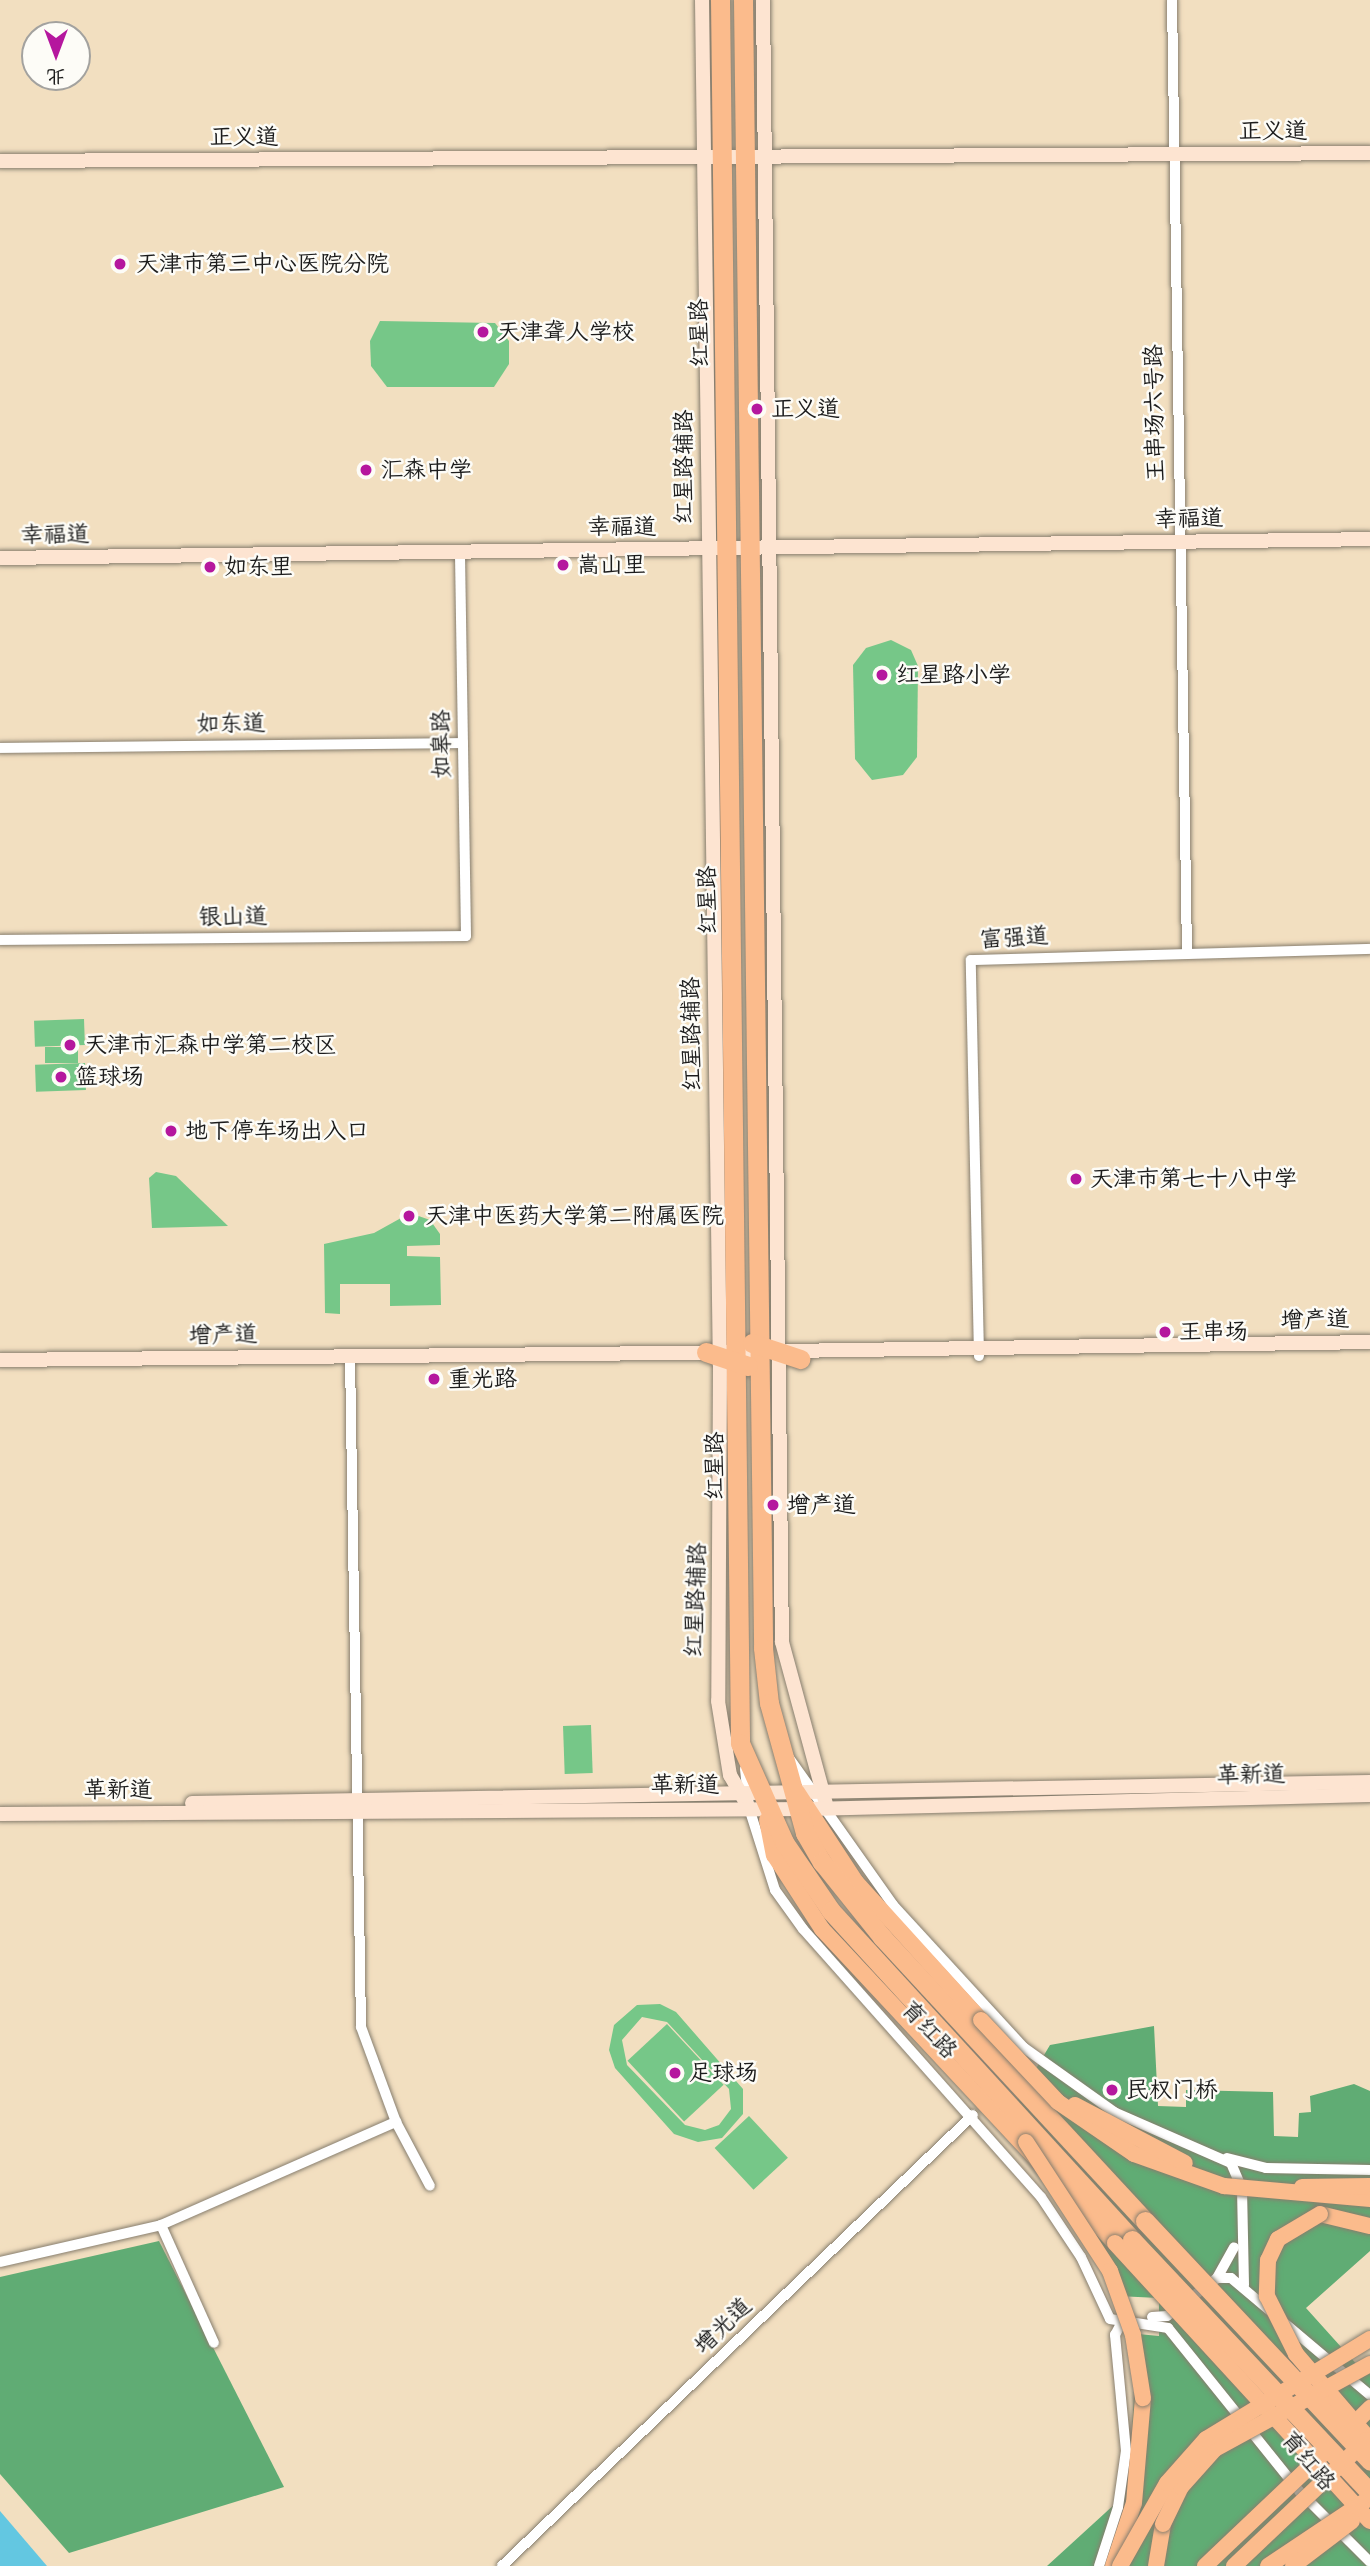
<!DOCTYPE html>
<meta charset="utf-8">
<style>
body{margin:0}
#map{position:relative;width:1370px;height:2566px;overflow:hidden;background:#f2dfc0;font-family:"Architects Daughter","LXGW WenKai TC",sans-serif}
div>[style]{position:absolute}
.green>*{inset:0;background:#76c788;transform-origin:0 0}
.forest>*{inset:0;background:#60ac74}
.water>*{inset:0;background:#63c7e1}
.roads{filter:drop-shadow(0 0 2px #877e6e) drop-shadow(0 0 2px #877e6e)}
.street>*{height:10px;margin:-5px;padding:0 5px;transform-origin:5px;border-radius:5px;background:#fff}
.secondary>*{height:14px;margin:-7px;padding:0 7px;transform-origin:7px;border-radius:7px;background:#fde4d1}
.primary>*{height:16px;margin:-8px;padding:0 8px;transform-origin:8px;border-radius:8px;background:#fbbb8c}
.highway>*{height:19px;margin:-9.5px;padding:0 9.5px;transform-origin:9.5px;border-radius:9.5px;background:#fbbb8c}
.bridges{filter:drop-shadow(0 0 2px #877e6e) drop-shadow(0 0 2px #877e6e)}
.primary-bridge>*{height:16px;margin:-8px;padding:0 8px;transform-origin:8px;border-radius:8px;background:#fbbb8c}
.highway-bridge>*{height:19px;margin:-9.5px;padding:0 9.5px;transform-origin:9.5px;border-radius:9.5px;background:#fbbb8c}
.dots>*{width:19px;height:19px;translate:-50% -50%;box-sizing:border-box;border:4px solid #fdfcf7;border-radius:50%}
span{translate:-50% -50%;white-space:nowrap;text-align:center;line-height:1.15;-webkit-text-stroke:5px #fdfcf7;paint-order:stroke}
.street-label{font-size:23px;color:#1c1c1c}
.poi-label{font-size:23px;color:#1c1c1c}
.left{translate:0 -50%;text-align:left}
.north{position:absolute;left:21px;top:21px;width:70px;height:70px;box-sizing:border-box;background:#fdfcf7;border:2px solid #a3a29f;border-radius:50%;rotate:180deg;font-size:19px;font-weight:700;line-height:28px;text-align:center;color:#1c1c1c}
.north::after{content:'';display:block;margin:auto;width:24px;height:32px;background:#b5179e;clip-path:polygon(50% 0,100% 100%,50% 72%,0 100%)}
</style>
<div id="map">
<div class="green">
<i style="clip-path:polygon(380px 321px,495px 323px,509px 341px,509px 364px,494px 387px,387px 387px,371px 366px,370px 341px)"></i>
<i style="clip-path:polygon(891px 640px,911px 650px,918px 666px,917px 757px,903px 775px,872px 780px,855px 759px,853px 665px,866px 648px)"></i>
<i style="left:84px;top:1019px;width:26px;height:50px;rotate:88deg"></i>
<i style="left:45px;top:1047px;width:33px;height:16px"></i>
<i style="left:85px;top:1063px;width:27px;height:50px;rotate:88deg"></i>
<i style="clip-path:polygon(156px 1172px,176px 1176px,228px 1226px,152px 1228px,149px 1178px)"></i>
<i style="clip-path:polygon(410px 1213px,430px 1220px,440px 1234px,440px 1245px,407px 1246px,407px 1256px,440px 1257px,441px 1305px,390px 1306px,390px 1284px,340px 1284px,340px 1314px,325px 1313px,324px 1244px,374px 1233px)"></i>
<i style="left:591px;top:1725px;width:48px;height:28px;rotate:88deg"></i>
<i style="clip-path:polygon(evenodd,660px 2004px,676px 2012px,743px 2089px,743px 2114px,722px 2138px,698px 2142px,674px 2134px,615px 2068px,609px 2050px,614px 2025px,637px 2005px,660px 2004px,642px 2017px,667px 2022px,729px 2089px,731px 2109px,719px 2125px,705px 2130px,685px 2125px,627px 2065px,622px 2040px,642px 2017px)"></i>
<i style="left:667px;top:2024px;width:83px;height:54px;rotate:47deg"></i>
<i style="left:749px;top:2116px;width:57px;height:47px;rotate:47deg"></i>
</div>
<div class="forest">
<i style="clip-path:polygon(1154px 2026px,1158px 2106px,1186px 2107px,1186px 2090px,1273px 2092px,1274px 2136px,1298px 2137px,1299px 2113px,1311px 2112px,1310px 2096px,1354px 2084px,1370px 2091px,1370px 2251px,1306px 2308px,1360px 2368px,1370px 2360px,1370px 2566px,1047px 2566px,1128px 2492px,1138px 2334px,1159px 2336px,1159px 2298px,1117px 2296px,1080px 2225px,1001px 2127px,1050px 2045px)"></i>
<i style="clip-path:polygon(159px 2241px,284px 2487px,69px 2553px,0 2474px,0 2277px)"></i>
</div>
<div class="water">
<i style="clip-path:polygon(0 2511px,47px 2566px,0 2566px)"></i>
</div>
<div class="roads">
<div class="street">
<i style="left:1172px;top:0;width:952px;rotate:89.1deg"></i>
<i style="left:0;top:748px;width:463px;rotate:-0.6deg"></i>
<i style="left:0;top:940px;width:466px;rotate:-0.5deg"></i>
<i style="left:466px;top:936px;width:385px;rotate:-90.9deg"></i>
<i style="left:979px;top:1356px;width:396px;rotate:-91.2deg"></i>
<i style="left:971px;top:960px;width:399px;rotate:-1.6deg"></i>
<i style="left:789px;top:1758px;width:180px;rotate:54.7deg"></i>
<i style="left:893px;top:1905px;width:193px;rotate:47.5deg"></i>
<i style="left:1023px;top:2047px;width:112px;rotate:35.5deg"></i>
<i style="left:1114px;top:2112px;width:128px;rotate:23.6deg"></i>
<i style="left:1231px;top:2163px;width:28px;rotate:67deg"></i>
<i style="left:1242px;top:2189px;width:96px;rotate:88.8deg"></i>
<i style="left:745px;top:1769px;width:39px;rotate:84deg"></i>
<i style="left:749px;top:1808px;width:86px;rotate:72.4deg"></i>
<i style="left:775px;top:1890px;width:48px;rotate:54.3deg"></i>
<i style="left:803px;top:1929px;width:358px;rotate:48.4deg"></i>
<i style="left:1041px;top:2197px;width:72px;rotate:56.3deg"></i>
<i style="left:1081px;top:2257px;width:68px;rotate:64.9deg"></i>
<i style="left:1110px;top:2319px;width:59px;rotate:8.8deg"></i>
<i style="left:1168px;top:2328px;width:211px;rotate:51.2deg"></i>
<i style="left:1300px;top:2492px;width:99px;rotate:45deg"></i>
<i style="left:396px;top:2122px;width:72px;rotate:62deg"></i>
<i style="left:1227px;top:2158px;width:40px;rotate:14.4deg"></i>
<i style="left:1266px;top:2168px;width:104px;rotate:1.1deg"></i>
<i style="left:161px;top:2225px;width:129px;rotate:65.8deg"></i>
<i style="left:0;top:2262px;width:165px;rotate:-12.9deg"></i>
<i style="left:161px;top:2225px;width:257px;rotate:-23.7deg"></i>
<i style="left:396px;top:2122px;width:101px;rotate:-110.2deg"></i>
<i style="left:361px;top:2027px;width:671px;rotate:-90.94deg"></i>
<i style="left:1217px;top:2278px;width:35px;rotate:-61deg"></i>
<i style="left:1152px;top:2317px;width:15px;rotate:-4deg"></i>
<i style="left:1167px;top:2316px;width:63px;rotate:-37.2deg"></i>
<i style="left:1217px;top:2278px;width:14px"></i>
<i style="left:1231px;top:2278px;width:182px;rotate:40.1deg"></i>
<i style="left:502px;top:2566px;width:652px;rotate:-43.76deg"></i>
<i style="left:1099px;top:2566px;width:62px;rotate:-72.1deg"></i>
<i style="left:1118px;top:2507px;width:57px;rotate:-81.9deg"></i>
<i style="left:1126px;top:2451px;width:117px;rotate:-95.4deg"></i>
<i style="left:1115px;top:2335px;width:17px;rotate:-62deg"></i>
</div>
<div class="secondary">
<i style="left:702px;top:0;width:1366px;rotate:89.25deg"></i>
<i style="left:720px;top:1366px;width:335px;rotate:90.3deg"></i>
<i style="left:718px;top:1701px;width:75px;rotate:80.8deg"></i>
<i style="left:730px;top:1775px;width:38px;rotate:60deg"></i>
<i style="left:763px;top:0;width:1642px;rotate:89.34deg"></i>
<i style="left:782px;top:1642px;width:172px;rotate:74.8deg"></i>
<i style="left:0;top:161px;width:1370px;rotate:-0.33deg"></i>
<i style="left:0;top:558px;width:1370px;rotate:-0.79deg"></i>
<i style="left:787px;top:1351px;width:583px;rotate:-0.88deg"></i>
<i style="left:0;top:1360px;width:767px;rotate:-0.6deg"></i>
<i style="left:192px;top:1803px;width:1178px;rotate:-1.02deg"></i>
<i style="left:0;top:1814px;width:809px;rotate:-0.35deg"></i>
<i style="left:809px;top:1809px;width:561px;rotate:-1.43deg"></i>
</div>
<div class="primary">
<i style="left:797px;top:1792px;width:108px;rotate:56.8deg"></i>
<i style="left:856px;top:1882px;width:186px;rotate:47.8deg"></i>
<i style="left:767px;top:1820px;width:36px;rotate:79deg"></i>
<i style="left:774px;top:1855px;width:88px;rotate:57deg"></i>
<i style="left:822px;top:1929px;width:429px;rotate:47deg"></i>
<i style="left:1320px;top:2214px;width:51px;rotate:13.5deg"></i>
<i style="left:1113px;top:2566px;width:66px;rotate:-71.6deg"></i>
<i style="left:1134px;top:2503px;width:105px;rotate:-85.1deg"></i>
<i style="left:1156px;top:2566px;width:43px;rotate:-80.5deg"></i>
</div>
<div class="highway">
<i style="left:720px;top:0;width:1743px;rotate:89.34deg"></i>
<i style="left:740px;top:1743px;width:108px;rotate:66deg"></i>
<i style="left:784px;top:1842px;width:83px;rotate:55.7deg"></i>
<i style="left:831px;top:1911px;width:446px;rotate:47.5deg"></i>
<i style="left:743px;top:0;width:1648px;rotate:89.3deg"></i>
<i style="left:763px;top:1648px;width:55px;rotate:83.8deg"></i>
<i style="left:769px;top:1703px;width:135px;rotate:74.5deg"></i>
<i style="left:805px;top:1833px;width:34px;rotate:60deg"></i>
<i style="left:822px;top:1862px;width:96px;rotate:51.3deg"></i>
<i style="left:882px;top:1937px;width:387px;rotate:47.2deg"></i>
<i style="left:752px;top:1343px;width:51px;rotate:18.4deg"></i>
<i style="left:706px;top:1352px;width:44px;rotate:18.4deg"></i>
</div>
</div>
<div class="bridges">
<div class="primary-bridge">
<i style="left:981px;top:2020px;width:112px;rotate:46.8deg"></i>
<i style="left:1058px;top:2102px;width:92px;rotate:34.4deg"></i>
<i style="left:1134px;top:2154px;width:96px;rotate:19.6deg"></i>
<i style="left:1224px;top:2186px;width:147px;rotate:5.1deg"></i>
<i style="left:1075px;top:2105px;width:124px;rotate:27.8deg"></i>
<i style="left:1026px;top:2142px;width:154px;rotate:56.9deg"></i>
<i style="left:1110px;top:2271px;width:68px;rotate:70.2deg"></i>
<i style="left:1133px;top:2335px;width:64px;rotate:81deg"></i>
<i style="left:1302px;top:2187px;width:68px;rotate:-0.8deg"></i>
<i style="left:1320px;top:2214px;width:49px;rotate:149.2deg"></i>
<i style="left:1278px;top:2239px;width:23px;rotate:115deg"></i>
<i style="left:1268px;top:2260px;width:36px;rotate:92deg"></i>
<i style="left:1267px;top:2296px;width:65px;rotate:63.4deg"></i>
<i style="left:1296px;top:2354px;width:113px;rotate:49.3deg"></i>
<i style="left:1115px;top:2243px;width:377px;rotate:47.5deg"></i>
<i style="left:1349px;top:2429px;width:30px;rotate:-45deg"></i>
<i style="left:1163px;top:2524px;width:41px;rotate:-64.1deg"></i>
<i style="left:1181px;top:2487px;width:51px;rotate:-48.2deg"></i>
<i style="left:1215px;top:2449px;width:177px;rotate:-28.7deg"></i>
<i style="left:1120px;top:2566px;width:95px;rotate:-60.5deg"></i>
<i style="left:1167px;top:2483px;width:59px;rotate:-48.4deg"></i>
<i style="left:1206px;top:2439px;width:192px;rotate:-31.4deg"></i>
<i style="left:1205px;top:2566px;width:163px;rotate:-43.5deg"></i>
<i style="left:1234px;top:2566px;width:183px;rotate:-43.5deg"></i>
<i style="left:1268px;top:2566px;width:117px;rotate:-33.8deg"></i>
<i style="left:1293px;top:2566px;width:74px;rotate:-37.3deg"></i>
</div>
<div class="highway-bridge">
<i style="left:1145px;top:2221px;width:329px;rotate:46.8deg"></i>
<i style="left:1132px;top:2240px;width:347px;rotate:46.7deg"></i>
</div>
</div>
<div class="dots">
<i style="left:120px;top:264px;background:#b5179e"></i>
<i style="left:483px;top:332px;background:#b5179e"></i>
<i style="left:757px;top:409px;background:#b5179e"></i>
<i style="left:366px;top:470px;background:#b5179e"></i>
<i style="left:563px;top:565px;background:#b5179e"></i>
<i style="left:210px;top:567px;background:#b5179e"></i>
<i style="left:882px;top:675px;background:#b5179e"></i>
<i style="left:70px;top:1045px;background:#b5179e"></i>
<i style="left:61px;top:1077px;background:#b5179e"></i>
<i style="left:171px;top:1131px;background:#b5179e"></i>
<i style="left:1076px;top:1179px;background:#b5179e"></i>
<i style="left:409px;top:1216px;background:#b5179e"></i>
<i style="left:1165px;top:1332px;background:#b5179e"></i>
<i style="left:434px;top:1379px;background:#b5179e"></i>
<i style="left:773px;top:1505px;background:#b5179e"></i>
<i style="left:675px;top:2073px;background:#b5179e"></i>
<i style="left:1112px;top:2090px;background:#b5179e"></i>
</div>
<div class="street-label">
<span style="left:1273px;top:131px">正义道</span>
<span style="left:244px;top:137px">正义道</span>
<span style="left:700px;top:333px;rotate:-91deg">红星路</span>
<span style="left:1155px;top:413px;rotate:-91deg">王串场六号路</span>
<span style="left:684px;top:467px;rotate:-90deg">红星路辅路</span>
<span style="left:1189px;top:519px;rotate:-1deg">幸福道</span>
<span style="left:622px;top:527px">幸福道</span>
<span style="left:55px;top:535px;rotate:-1deg">幸福道</span>
<span style="left:231px;top:724px;rotate:-1deg">如东道</span>
<span style="left:442px;top:744px;rotate:-91deg">如皋路</span>
<span style="left:708px;top:900px;rotate:-91deg">红星路</span>
<span style="left:233px;top:917px;rotate:-1deg">银山道</span>
<span style="left:1014px;top:938px;rotate:-4deg">富强道</span>
<span style="left:692px;top:1034px;rotate:-91deg">红星路辅路</span>
<span style="left:1315px;top:1320px;rotate:-1deg">增产道</span>
<span style="left:223px;top:1335px;rotate:-1deg">增产道</span>
<span style="left:715px;top:1466px;rotate:-90deg">红星路</span>
<span style="left:696px;top:1600px;rotate:-88deg">红星路辅路</span>
<span style="left:1251px;top:1775px;rotate:-1deg">革新道</span>
<span style="left:685px;top:1785px">革新道</span>
<span style="left:118px;top:1790px">革新道</span>
<span style="left:929px;top:2030px;rotate:47deg">育红路</span>
<span style="left:723px;top:2326px;rotate:-44deg">增光道</span>
<span style="left:1308px;top:2461px;rotate:50deg">育红路</span>
</div>
<div class="poi-label">
<span class="left" style="left:136px;top:264px">天津市第三中心医院分院</span>
<span class="left" style="left:497px;top:332px">天津聋人学校</span>
<span class="left" style="left:771px;top:409px">正义道</span>
<span class="left" style="left:380px;top:470px">汇森中学</span>
<span class="left" style="left:577px;top:565px">嵩山里</span>
<span class="left" style="left:224px;top:567px">如东里</span>
<span class="left" style="left:896px;top:675px">红星路小学</span>
<span class="left" style="left:84px;top:1045px">天津市汇森中学第二校区</span>
<span class="left" style="left:75px;top:1077px">篮球场</span>
<span class="left" style="left:185px;top:1131px">地下停车场出入口</span>
<span class="left" style="left:1090px;top:1179px">天津市第七十八中学</span>
<span class="left" style="left:425px;top:1216px">天津中医药大学第二附属医院</span>
<span class="left" style="left:1179px;top:1332px">王串场</span>
<span class="left" style="left:448px;top:1379px">重光路</span>
<span class="left" style="left:787px;top:1505px">增产道</span>
<span class="left" style="left:689px;top:2073px">足球场</span>
<span class="left" style="left:1126px;top:2090px">民权门桥</span>
</div>
<div class="north">北</div>
</div>
